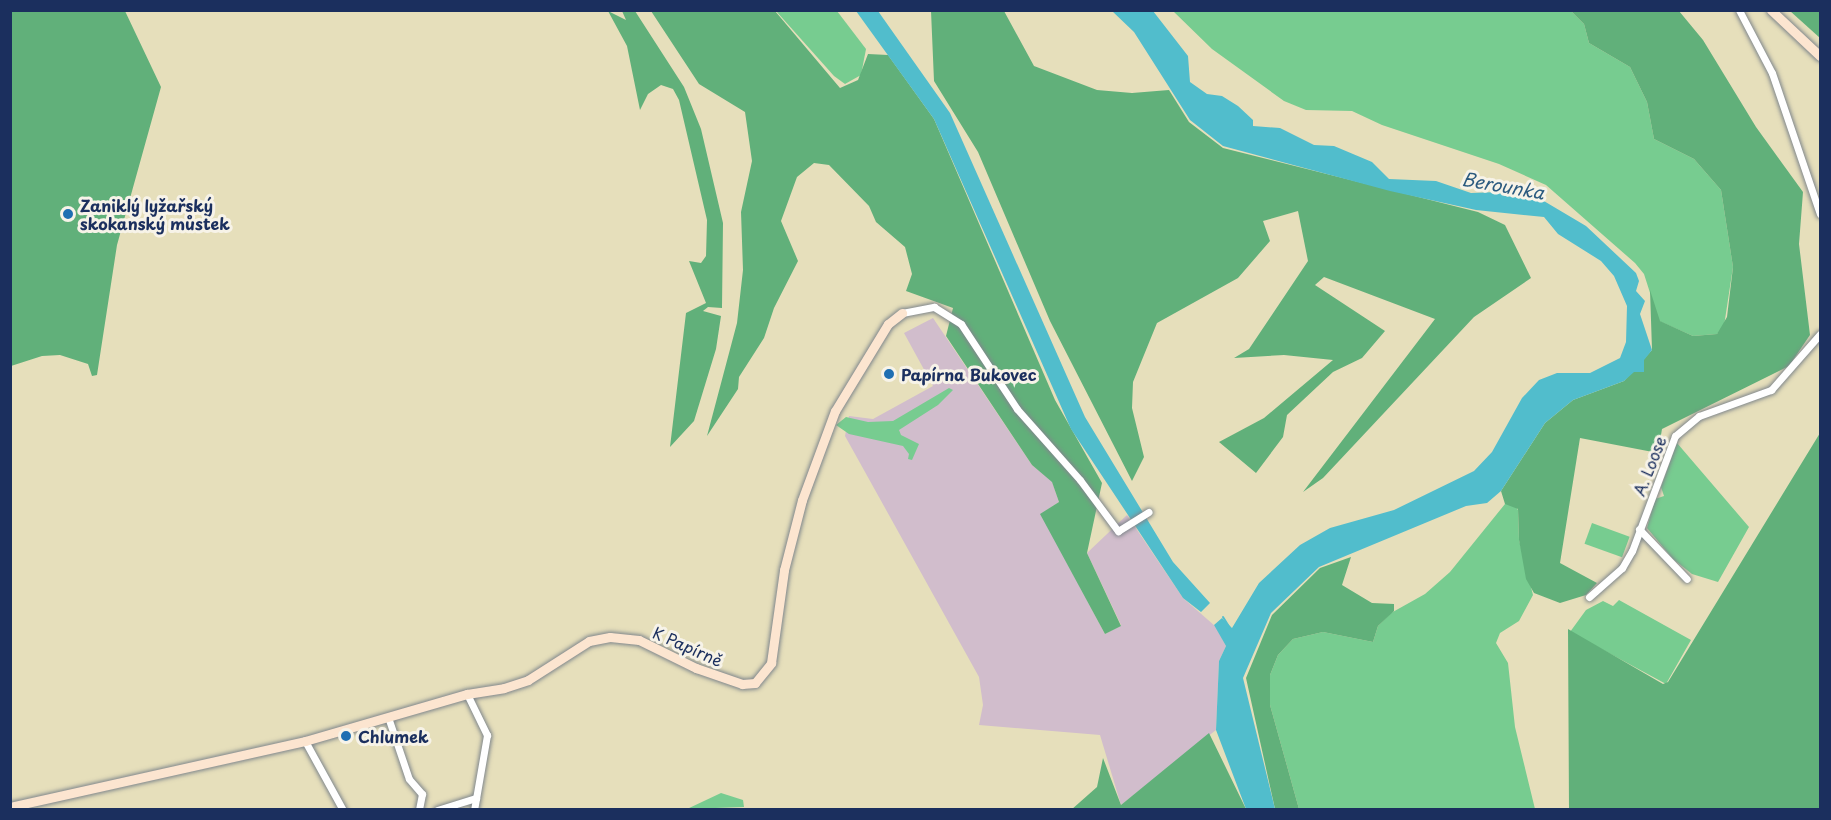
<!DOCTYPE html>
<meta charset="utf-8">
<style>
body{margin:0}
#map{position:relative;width:1831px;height:820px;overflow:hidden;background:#e6dfbb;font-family:"Playpen Sans",sans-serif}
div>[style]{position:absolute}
.industrial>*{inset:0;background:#d1bdcc}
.green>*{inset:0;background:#77cc90;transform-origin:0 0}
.forest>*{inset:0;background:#61b07a}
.water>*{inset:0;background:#51bdcc}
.stream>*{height:2px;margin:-1px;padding:0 1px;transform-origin:1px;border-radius:1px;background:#51bdcc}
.roads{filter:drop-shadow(0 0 2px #80878c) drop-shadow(0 0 2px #80878c)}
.street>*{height:7px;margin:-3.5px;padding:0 3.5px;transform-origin:3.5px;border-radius:3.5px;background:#fff}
.secondary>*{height:9px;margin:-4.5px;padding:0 4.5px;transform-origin:4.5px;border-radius:4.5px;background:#fce5d0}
.dots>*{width:16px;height:16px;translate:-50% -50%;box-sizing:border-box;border:3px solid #f7f3e8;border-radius:50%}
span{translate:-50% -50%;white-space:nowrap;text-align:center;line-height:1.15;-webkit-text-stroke:6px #f7f3e8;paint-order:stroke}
.poi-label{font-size:16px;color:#1b2f5e;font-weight:700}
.left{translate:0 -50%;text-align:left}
.street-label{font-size:16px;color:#1b2f5e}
.water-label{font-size:18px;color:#2b5a7f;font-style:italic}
.frame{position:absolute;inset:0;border:12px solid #1b2f5e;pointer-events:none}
</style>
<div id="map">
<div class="industrial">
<i style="clip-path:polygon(933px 318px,1032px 465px,1052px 481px,1059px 502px,1041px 514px,1105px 634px,1121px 625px,1087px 553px,1127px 515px,1183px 598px,1215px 626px,1226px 646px,1219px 661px,1216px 730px,1121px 805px,1100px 735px,979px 725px,983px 705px,979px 677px,845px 436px,849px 416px,873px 419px,933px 386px,904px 333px)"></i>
</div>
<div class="green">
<i style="clip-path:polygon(776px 11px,837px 11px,866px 49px,861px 75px,845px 84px,834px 76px)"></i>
<i style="clip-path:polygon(1173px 11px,1571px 11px,1584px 24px,1589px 43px,1630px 67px,1647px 102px,1654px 139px,1694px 159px,1721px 190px,1733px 267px,1724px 326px,1717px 334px,1693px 336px,1659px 321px,1644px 274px,1635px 263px,1546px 185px,1499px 164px,1382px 125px,1352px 111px,1306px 110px,1284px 101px,1212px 49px)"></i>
<i style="clip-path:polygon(949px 388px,953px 390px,938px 405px,899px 430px,901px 435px,919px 444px,912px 460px,908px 459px,909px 454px,903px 446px,849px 434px,836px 425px,846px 417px,868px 422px,893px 421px)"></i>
<i style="clip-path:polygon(1677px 443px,1749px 527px,1718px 582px,1692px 574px,1673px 559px,1647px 528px,1655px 499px,1664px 496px,1661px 487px)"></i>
<i style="clip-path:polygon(1505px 504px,1514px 504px,1518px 510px,1519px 540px,1533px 595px,1519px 621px,1500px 633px,1496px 643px,1508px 663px,1515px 727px,1535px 809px,1299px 809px,1270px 705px,1270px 675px,1278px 655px,1293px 639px,1323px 632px,1373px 642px,1378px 626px,1391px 613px,1425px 594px,1450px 572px)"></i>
<i style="left:1592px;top:523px;width:40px;height:22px;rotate:20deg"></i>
<i style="clip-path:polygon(1619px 600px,1691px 640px,1666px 684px,1570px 632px,1586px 610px,1603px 601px,1613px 606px)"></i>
<i style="clip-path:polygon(721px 793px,743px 800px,744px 807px,687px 809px)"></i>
</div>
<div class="forest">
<i style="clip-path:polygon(11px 10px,125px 11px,161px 87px,117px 245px,97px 375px,92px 376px,88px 364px,60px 355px,42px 356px,11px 366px)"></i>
<i style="clip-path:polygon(608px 11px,626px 20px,622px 11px,635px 11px,684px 87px,701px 129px,723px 223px,722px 308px,708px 307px,703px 311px,721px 316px,716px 349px,694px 421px,670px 447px,686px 313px,706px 303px,689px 261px,701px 263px,706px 256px,707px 220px,679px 100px,673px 89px,661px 85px,648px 94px,640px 110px,627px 46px)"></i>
<i style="clip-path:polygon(651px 11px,775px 11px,840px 88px,858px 80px,868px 54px,888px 55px,934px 119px,1055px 400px,1102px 483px,1087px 553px,1121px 626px,1105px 634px,1040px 514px,1059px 502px,1052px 482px,1032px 465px,946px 336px,953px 308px,906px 291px,912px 274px,905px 247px,876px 222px,869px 206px,829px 165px,814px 163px,797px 177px,781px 221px,798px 261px,774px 308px,764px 338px,739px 377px,738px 389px,707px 436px,737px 323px,743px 270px,741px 212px,752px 161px,745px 112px,699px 84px)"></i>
<i style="clip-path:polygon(931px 11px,1004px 11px,1034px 66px,1097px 90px,1132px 93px,1169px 90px,1189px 122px,1223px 148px,1478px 212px,1505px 225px,1531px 278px,1474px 317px,1323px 478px,1303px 492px,1435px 319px,1324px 277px,1315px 285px,1385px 331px,1362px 358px,1333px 372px,1287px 415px,1283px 437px,1256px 473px,1219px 442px,1264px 418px,1333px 360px,1284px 355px,1234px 358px,1249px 349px,1308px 261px,1298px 211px,1263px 221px,1270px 241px,1238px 278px,1157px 323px,1133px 382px,1132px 408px,1144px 457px,1132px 481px,1050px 321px,978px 152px,934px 81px)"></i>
<i style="clip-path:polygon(1571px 11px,1679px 11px,1703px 40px,1756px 127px,1803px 192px,1799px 244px,1810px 335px,1789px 366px,1662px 429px,1658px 453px,1580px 438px,1560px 563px,1597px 583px,1586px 595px,1560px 603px,1534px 593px,1526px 579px,1519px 540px,1518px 509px,1505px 504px,1501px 491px,1545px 423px,1573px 400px,1624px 381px,1652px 350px,1650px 290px,1660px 321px,1693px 336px,1717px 334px,1727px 317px,1733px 267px,1721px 190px,1694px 159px,1654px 139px,1647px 102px,1630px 67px,1589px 43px,1584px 24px)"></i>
<i style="clip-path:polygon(1790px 11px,1820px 11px,1820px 38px)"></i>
<i style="clip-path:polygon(1820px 433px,1820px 809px,1569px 809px,1568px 629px,1663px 684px,1668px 682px)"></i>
<i style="clip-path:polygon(1351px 557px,1342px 585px,1372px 603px,1394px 604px,1394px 611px,1378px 626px,1373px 642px,1323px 632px,1293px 639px,1278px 655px,1270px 675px,1270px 705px,1299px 809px,1275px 809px,1246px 678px,1272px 615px,1320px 568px)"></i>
<i style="clip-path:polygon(1209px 733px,1246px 809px,1071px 810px,1097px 787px,1103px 758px,1121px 805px)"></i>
</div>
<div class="water">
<i style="clip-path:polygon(856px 11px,878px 11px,950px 113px,1085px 417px,1173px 562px,1210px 603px,1201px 612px,1183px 598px,1071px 429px,934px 119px)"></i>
<i style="clip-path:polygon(1112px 11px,1153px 11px,1188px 56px,1190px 82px,1207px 94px,1222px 96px,1238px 106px,1253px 120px,1253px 126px,1280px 128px,1314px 145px,1334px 146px,1372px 162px,1389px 179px,1436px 181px,1471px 193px,1527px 191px,1586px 226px,1636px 273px,1639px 281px,1636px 291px,1645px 301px,1640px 314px,1652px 350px,1644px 360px,1644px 372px,1634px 372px,1624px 381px,1573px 400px,1545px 423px,1501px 491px,1487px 503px,1466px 506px,1319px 567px,1271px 613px,1243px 678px,1275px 809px,1246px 809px,1216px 730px,1219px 661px,1226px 646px,1214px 625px,1222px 618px,1232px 628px,1259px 583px,1300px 545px,1330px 528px,1394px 510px,1474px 471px,1492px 452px,1522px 398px,1539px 380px,1557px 373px,1590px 373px,1620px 358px,1626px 342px,1627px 306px,1614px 276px,1601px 261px,1558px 234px,1544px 217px,1476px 210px,1390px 191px,1223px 146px,1190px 120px,1134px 32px)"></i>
</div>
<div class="stream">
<i style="left:1223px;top:617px;width:13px;rotate:58deg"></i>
</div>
<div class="roads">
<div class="street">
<i style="left:1739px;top:10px;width:71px;rotate:62.4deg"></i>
<i style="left:1772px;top:73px;width:149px;rotate:71.2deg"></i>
<i style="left:902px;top:313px;width:33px;rotate:-11deg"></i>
<i style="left:934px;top:307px;width:32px;rotate:32deg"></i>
<i style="left:961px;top:324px;width:102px;rotate:56.6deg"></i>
<i style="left:1017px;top:409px;width:95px;rotate:48.4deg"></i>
<i style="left:1080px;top:480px;width:64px;rotate:53.3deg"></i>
<i style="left:1118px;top:531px;width:36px;rotate:-32deg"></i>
<i style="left:1639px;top:529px;width:69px;rotate:46.2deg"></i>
<i style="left:1589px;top:597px;width:44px;rotate:-41.3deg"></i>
<i style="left:1622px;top:568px;width:20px;rotate:-60deg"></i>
<i style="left:1632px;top:551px;width:123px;rotate:-69.5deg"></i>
<i style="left:1675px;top:436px;width:31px;rotate:-40deg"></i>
<i style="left:1699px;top:416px;width:77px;rotate:-19.9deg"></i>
<i style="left:1771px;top:390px;width:74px;rotate:-48.8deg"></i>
<i style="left:467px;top:694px;width:46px;rotate:64deg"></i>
<i style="left:487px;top:735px;width:76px;rotate:99.8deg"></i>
<i style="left:388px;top:717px;width:65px;rotate:71.3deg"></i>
<i style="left:409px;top:779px;width:20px;rotate:49deg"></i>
<i style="left:422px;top:794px;width:16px;rotate:101deg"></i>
<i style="left:305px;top:741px;width:79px;rotate:61.2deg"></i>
<i style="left:437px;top:810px;width:41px;rotate:-17.1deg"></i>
</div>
<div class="secondary">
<i style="left:1771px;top:10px;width:67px;rotate:43.2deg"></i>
<i style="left:10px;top:807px;width:302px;rotate:-12.6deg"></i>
<i style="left:305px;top:741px;width:169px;rotate:-16.2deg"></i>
<i style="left:467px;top:694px;width:37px;rotate:-9deg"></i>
<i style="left:504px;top:688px;width:25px;rotate:-18deg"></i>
<i style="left:528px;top:680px;width:72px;rotate:-32.6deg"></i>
<i style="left:589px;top:641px;width:21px;rotate:-11deg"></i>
<i style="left:610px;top:637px;width:29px;rotate:6deg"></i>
<i style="left:639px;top:640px;width:64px;rotate:26.2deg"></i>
<i style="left:696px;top:668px;width:49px;rotate:19.2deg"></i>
<i style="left:742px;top:684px;width:13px;rotate:-4deg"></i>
<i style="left:755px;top:683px;width:26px;rotate:-51deg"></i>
<i style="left:771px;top:663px;width:94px;rotate:-82deg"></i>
<i style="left:784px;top:570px;width:72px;rotate:-75.6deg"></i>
<i style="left:802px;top:500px;width:95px;rotate:-69.7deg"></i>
<i style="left:835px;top:411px;width:102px;rotate:-58.7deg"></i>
<i style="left:888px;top:324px;width:18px;rotate:-38deg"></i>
</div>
</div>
<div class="dots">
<i style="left:68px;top:214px;background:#1f6fb2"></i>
<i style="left:889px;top:374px;background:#1f6fb2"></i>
<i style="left:346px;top:736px;background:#1f6fb2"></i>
</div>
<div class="poi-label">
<span class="left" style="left:80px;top:214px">Zaniklý lyžařský<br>skokanský můstek</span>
<span class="left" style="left:901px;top:374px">Papírna Bukovec</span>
<span class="left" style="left:358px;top:736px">Chlumek</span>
</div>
<div class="street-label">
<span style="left:1649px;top:466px;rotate:-68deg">A. Loose</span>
<span style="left:688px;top:646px;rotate:24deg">K Papírně</span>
</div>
<div class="water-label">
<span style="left:1503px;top:186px;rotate:10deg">Berounka</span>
</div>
<div class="frame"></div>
</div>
